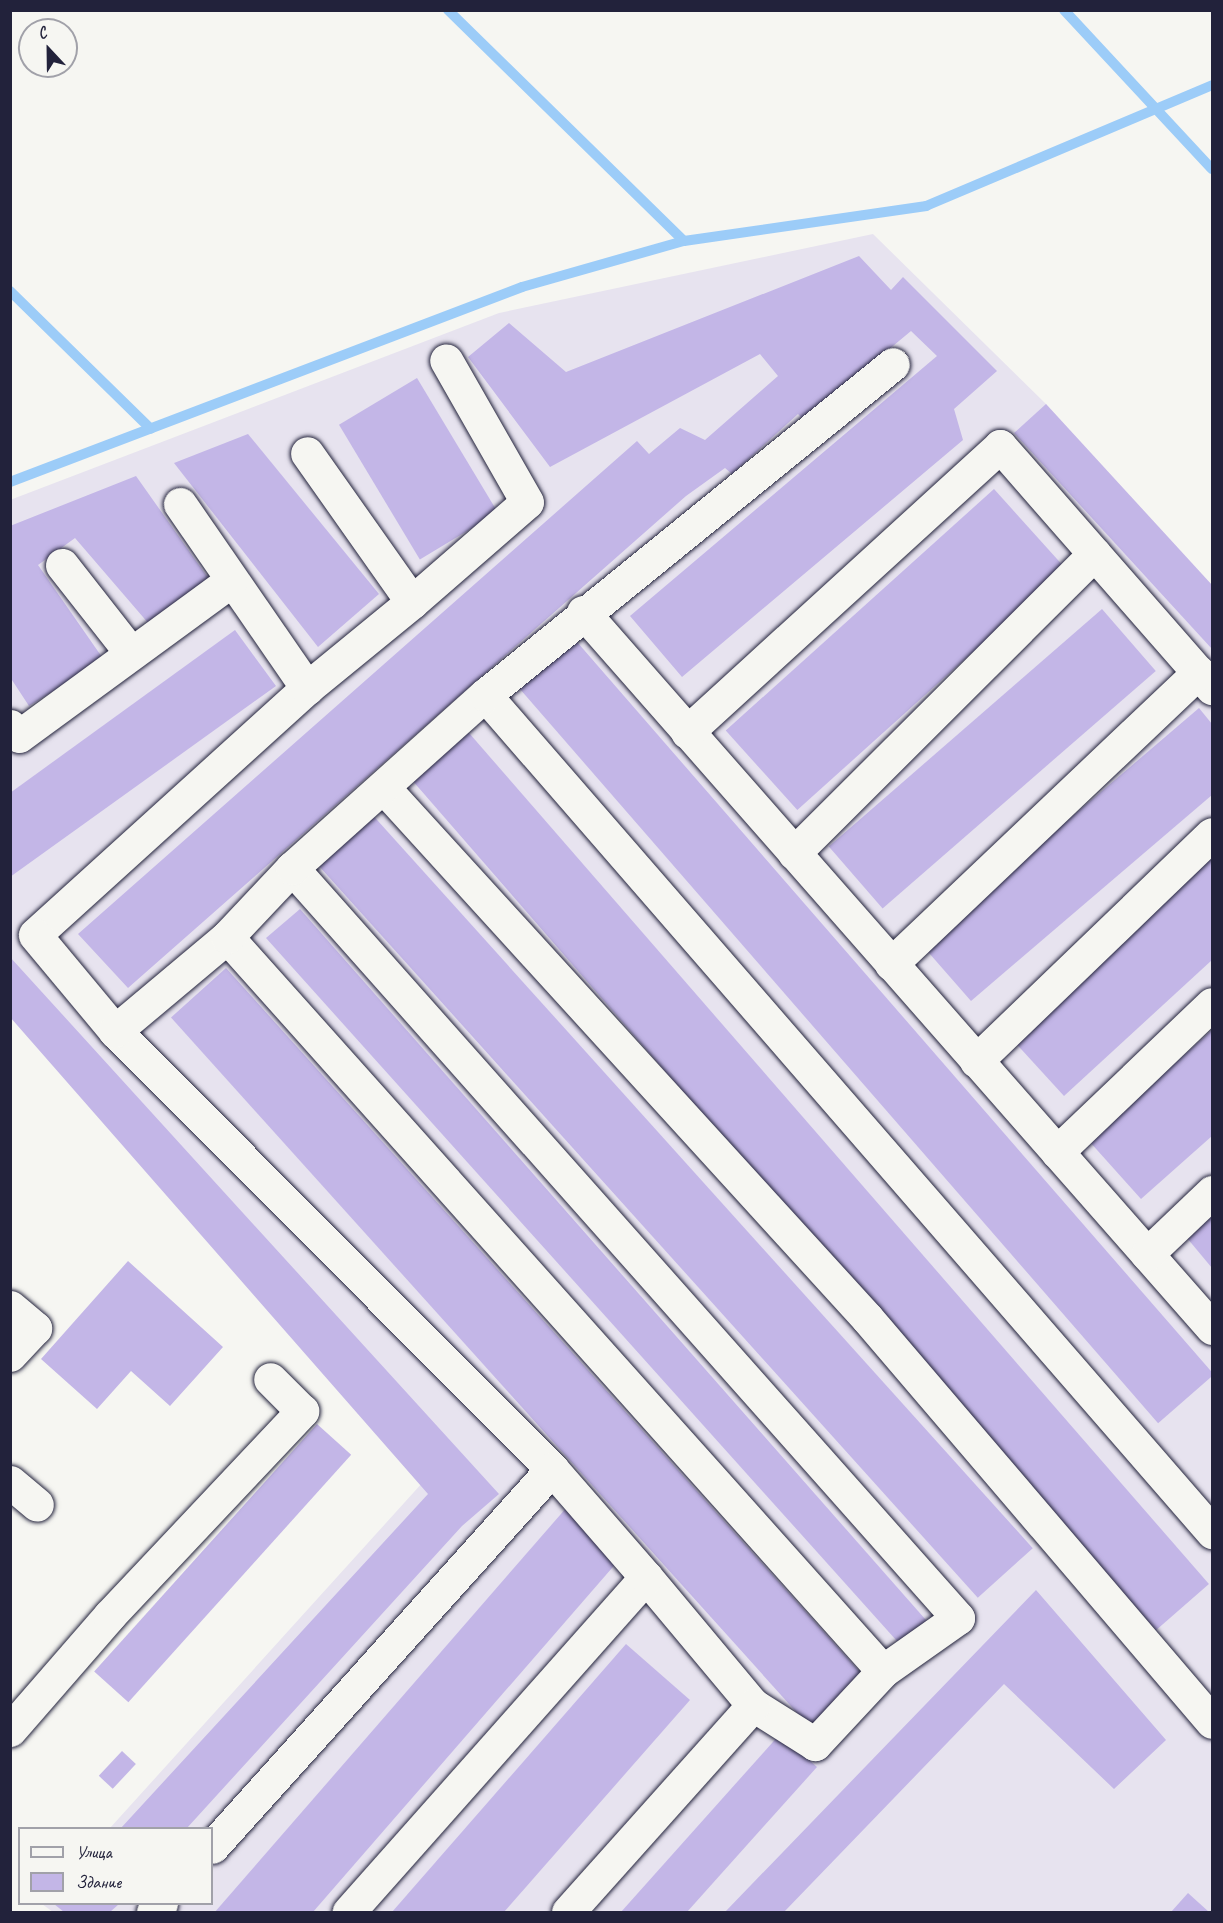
<!DOCTYPE html>
<meta charset="utf-8">
<style>
body{margin:0}
#map{position:relative;width:1223px;height:1923px;overflow:hidden;background:#f6f6f2;font-family:Caveat,sans-serif}
div>[style]{position:absolute}
.built>*{inset:0;background:#e7e3ef}
.stream>*{height:10px;margin:-5px;padding:0 5px;transform-origin:5px;border-radius:5px;background:#9cccf8}
.building>*{inset:0;background:#c3b6e7;transform-origin:0 0}
.roads{filter:drop-shadow(0 0 2px #22223b) drop-shadow(0 0 2px #22223b)}
.minor>*{height:33px;margin:-16.5px;padding:0 16.5px;transform-origin:16.5px;border-radius:16.5px;background:#f6f6f2}
span{translate:-50% -50%;white-space:nowrap;text-align:center;line-height:1.15;-webkit-text-stroke:4.5px #f6f6f2;paint-order:stroke}
.frame{position:absolute;inset:0;border:12px solid #22223b;pointer-events:none}
.legend{position:absolute;left:18px;top:1827px;width:195px;height:78px;box-sizing:border-box;background:#f6f6f2;border:2px solid #a1a1a9;margin:0;padding:8px 10px;list-style:none;font-size:18px;color:#22223b}
.legend li{display:flex;align-items:center;gap:12px;height:30px}
.legend b{width:30px;border:2px solid #a1a1a9}
.north{position:absolute;left:18px;top:18px;width:60px;height:60px;box-sizing:border-box;background:#f6f6f2;border:2px solid #a1a1a9;border-radius:50%;rotate:338deg;font-size:16px;font-weight:700;line-height:24px;text-align:center;color:#22223b}
.north::after{content:'';display:block;margin:auto;width:21px;height:27px;background:#22223b;clip-path:polygon(50% 0,100% 100%,50% 72%,0 100%)}
</style>
<div id="map">
<div class="built">
<i style="clip-path:polygon(873px 234px,1046px 404px,1212px 585px,1212px 1912px,53px 1912px,42px 1904px,212px 1904px,212px 1828px,110px 1828px,433px 1471px,11px 992px,10px 500px,499px 313px)"></i>
</div>
<div class="stream">
<i style="left:448px;top:10px;width:330px;rotate:44.4deg"></i>
<i style="left:1064px;top:10px;width:217px;rotate:47.1deg"></i>
<i style="left:10px;top:291px;width:197px;rotate:44.4deg"></i>
<i style="left:10px;top:482px;width:548px;rotate:-20.85deg"></i>
<i style="left:522px;top:287px;width:168px;rotate:-15.9deg"></i>
<i style="left:684px;top:241px;width:245px;rotate:-8.2deg"></i>
<i style="left:926px;top:206px;width:311px;rotate:-22.9deg"></i>
</div>
<div class="building">
<i style="clip-path:polygon(859px 256px,891px 290px,903px 277px,997px 371px,954px 409px,963px 440px,682px 677px,630px 616px,937px 356px,911px 331px,804px 420px,798px 414px,732px 474px,725px 468px,686px 496px,128px 988px,78px 934px,637px 441px,649px 454px,680px 428px,705px 440px,778px 376px,760px 354px,550px 467px,468px 357px,509px 323px,566px 372px)"></i>
<i style="left:417px;top:378px;width:157px;height:91px;rotate:59deg"></i>
<i style="clip-path:polygon(1046px 404px,1212px 585px,1212px 649px,1014px 433px)"></i>
<i style="clip-path:polygon(248px 434px,379px 594px,318px 647px,174px 463px)"></i>
<i style="clip-path:polygon(136px 476px,211px 582px,149px 624px,75px 538px,38px 565px,104px 660px,29px 706px,10px 677px,10px 526px)"></i>
<i style="left:994px;top:489px;width:107px;height:361px;rotate:48deg"></i>
<i style="left:1102px;top:609px;width:82px;height:362px;rotate:49deg"></i>
<i style="clip-path:polygon(235px 630px,276px 686px,10px 877px,10px 793px)"></i>
<i style="left:571px;top:635px;width:980px;height:74px;rotate:49deg"></i>
<i style="clip-path:polygon(1199px 708px,1212px 724px,1212px 795px,971px 1001px,922px 945px)"></i>
<i style="left:463px;top:726px;width:1137px;height:74px;rotate:49deg"></i>
<i style="left:369px;top:811px;width:992px;height:74px;rotate:48deg"></i>
<i style="clip-path:polygon(1212px 856px,1212px 960px,1064px 1096px,1012px 1039px)"></i>
<i style="clip-path:polygon(300px 909px,933px 1628px,905px 1650px,266px 938px)"></i>
<i style="clip-path:polygon(10px 957px,499px 1494px,462px 1526px,187px 1828px,121px 1828px,428px 1494px,10px 1017px)"></i>
<i style="left:226px;top:968px;width:956px;height:74px;rotate:48deg"></i>
<i style="clip-path:polygon(1212px 1030px,1212px 1136px,1141px 1199px,1089px 1141px)"></i>
<i style="clip-path:polygon(1212px 1207px,1212px 1268px,1182px 1232px)"></i>
<i style="clip-path:polygon(128px 1261px,223px 1347px,170px 1406px,131px 1371px,97px 1409px,41px 1359px)"></i>
<i style="left:317px;top:1424px;width:46px;height:333px;rotate:42deg"></i>
<i style="left:567px;top:1507px;width:74px;height:541px;rotate:41deg"></i>
<i style="clip-path:polygon(1036px 1590px,1166px 1740px,1114px 1789px,1004px 1684px,784px 1912px,725px 1912px)"></i>
<i style="clip-path:polygon(626px 1644px,690px 1700px,504px 1912px,392px 1912px)"></i>
<i style="clip-path:polygon(780px 1734px,817px 1767px,687px 1912px,621px 1912px)"></i>
<i style="left:122px;top:1751px;width:19px;height:34px;rotate:43deg"></i>
<i style="clip-path:polygon(1188px 1893px,1209px 1912px,1171px 1912px)"></i>
<i style="clip-path:polygon(54px 1904px,119px 1904px,110px 1912px,64px 1912px)"></i>
</div>
<div class="roads">
<div class="minor">
<i style="left:180px;top:504px;width:224px;rotate:55.4deg"></i>
<i style="left:307px;top:688px;width:367px;rotate:137.8deg"></i>
<i style="left:35px;top:935px;width:125px;rotate:50.2deg"></i>
<i style="left:115px;top:1031px;width:619px;rotate:45.07deg"></i>
<i style="left:552px;top:1469px;width:508px;rotate:131.97deg"></i>
<i style="left:62px;top:565px;width:112px;rotate:51.9deg"></i>
<i style="left:412px;top:602px;width:152px;rotate:-41deg"></i>
<i style="left:527px;top:502px;width:163px;rotate:-119.7deg"></i>
<i style="left:583px;top:612px;width:953px;rotate:48.7deg"></i>
<i style="left:307px;top:688px;width:136px;rotate:-39.3deg"></i>
<i style="left:412px;top:602px;width:182px;rotate:-125.2deg"></i>
<i style="left:485px;top:695px;width:1109px;rotate:49.02deg"></i>
<i style="left:10px;top:726px;width:13px;rotate:48deg"></i>
<i style="left:19px;top:736px;width:263px;rotate:-36.2deg"></i>
<i style="left:687px;top:732px;width:424px;rotate:-42.4deg"></i>
<i style="left:1000px;top:446px;width:322px;rotate:48.8deg"></i>
<i style="left:384px;top:788px;width:717px;rotate:47.66deg"></i>
<i style="left:867px;top:1318px;width:531px;rotate:49.5deg"></i>
<i style="left:794px;top:853px;width:424px;rotate:-44.9deg"></i>
<i style="left:292px;top:868px;width:1003px;rotate:48.39deg"></i>
<i style="left:958px;top:1618px;width:92px;rotate:144.8deg"></i>
<i style="left:883px;top:1671px;width:100px;rotate:133deg"></i>
<i style="left:815px;top:1744px;width:73px;rotate:-147.8deg"></i>
<i style="left:753px;top:1705px;width:167px;rotate:-129.9deg"></i>
<i style="left:646px;top:1577px;width:448px;rotate:131.6deg"></i>
<i style="left:227px;top:937px;width:984px;rotate:48.21deg"></i>
<i style="left:891px;top:964px;width:424px;rotate:-43.5deg"></i>
<i style="left:115px;top:1031px;width:146px;rotate:-40deg"></i>
<i style="left:227px;top:937px;width:95px;rotate:-46.7deg"></i>
<i style="left:292px;top:868px;width:259px;rotate:-41.9deg"></i>
<i style="left:485px;top:695px;width:525px;rotate:-39.05deg"></i>
<i style="left:976px;top:1061px;width:327px;rotate:-43.9deg"></i>
<i style="left:1057px;top:1152px;width:214px;rotate:-43.7deg"></i>
<i style="left:1147px;top:1254px;width:90px;rotate:-43.6deg"></i>
<i style="left:10px;top:1307px;width:33px;rotate:40deg"></i>
<i style="left:35px;top:1328px;width:37px;rotate:133deg"></i>
<i style="left:552px;top:1469px;width:143px;rotate:49deg"></i>
<i style="left:10px;top:1482px;width:35px;rotate:40deg"></i>
<i style="left:10px;top:1730px;width:151px;rotate:-49deg"></i>
<i style="left:109px;top:1616px;width:282px;rotate:-46.7deg"></i>
<i style="left:302px;top:1411px;width:45px;rotate:-135deg"></i>
<i style="left:153px;top:1912px;width:11px;rotate:-45deg"></i>
<i style="left:568px;top:1912px;width:278px;rotate:-48.2deg"></i>
</div>
</div>
<div class="frame"></div>
<ul class="legend">
<li><b style="height:8px;background:#f6f6f2"></b>Улица</li>
<li><b style="height:16px;background:#c3b6e7"></b>Здание</li>
</ul>
<div class="north">С</div>
</div>
